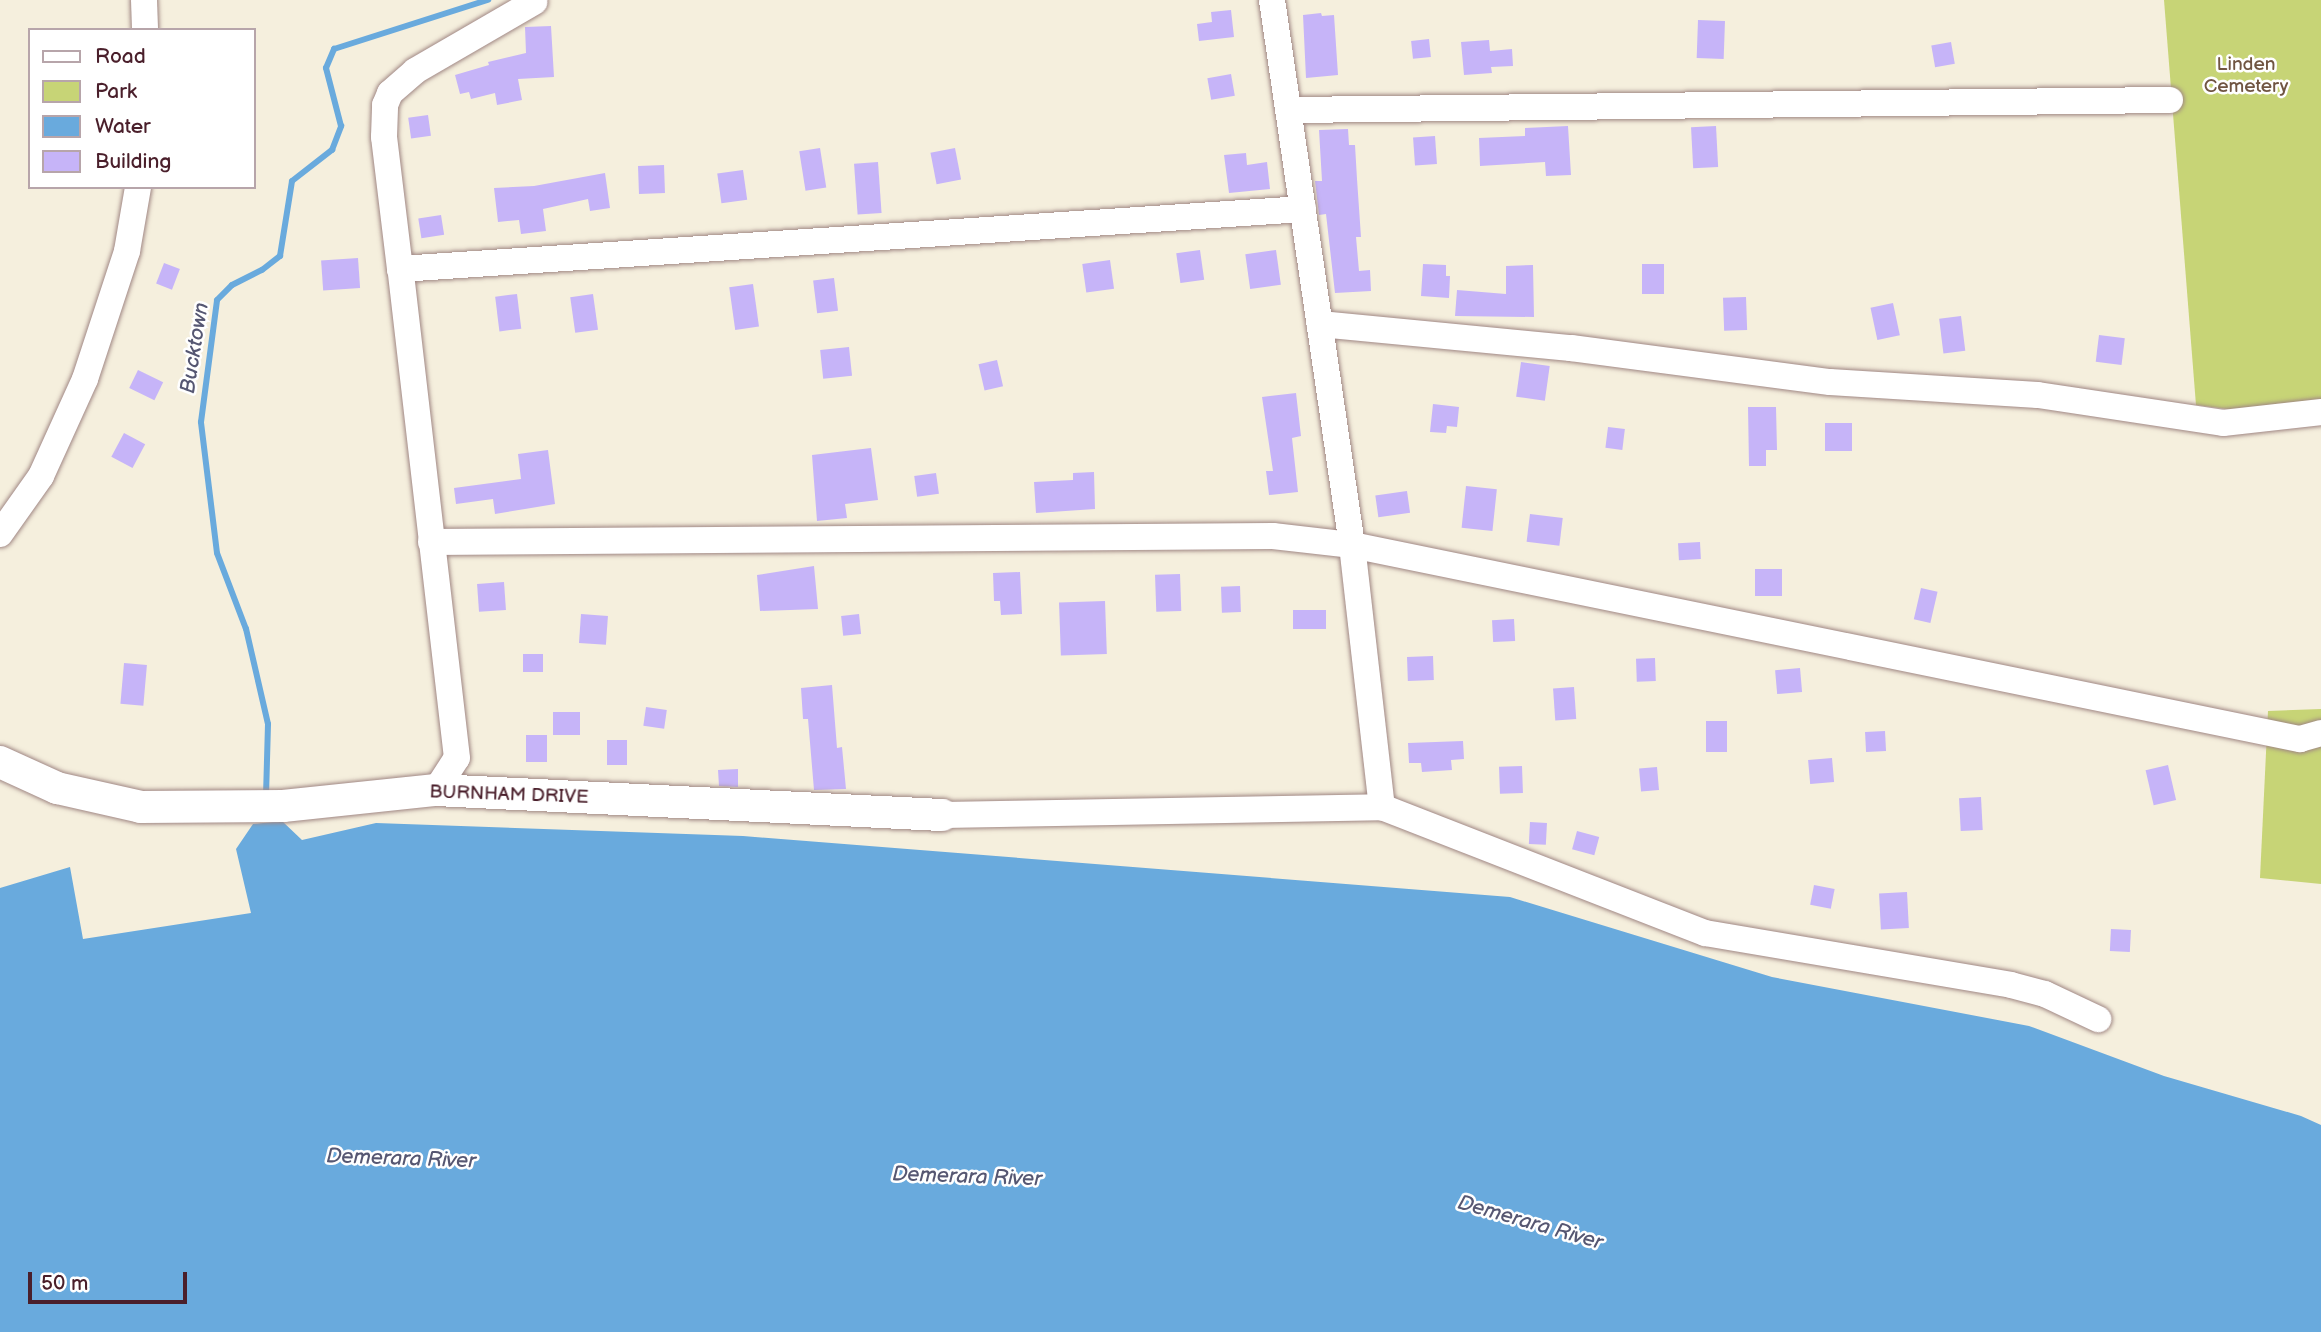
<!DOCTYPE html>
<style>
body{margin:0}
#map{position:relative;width:2321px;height:1332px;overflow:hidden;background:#f5efdd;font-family:"Balsamiq Sans",sans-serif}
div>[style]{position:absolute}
.green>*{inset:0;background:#c7d476}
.water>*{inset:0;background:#69aadd}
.stream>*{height:6px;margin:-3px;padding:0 3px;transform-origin:3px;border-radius:3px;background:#69aadd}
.building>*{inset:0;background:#c6b4f8;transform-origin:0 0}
.roads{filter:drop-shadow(0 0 2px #a08784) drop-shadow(0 0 2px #a08784)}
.minor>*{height:26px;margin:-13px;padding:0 13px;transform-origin:13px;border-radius:13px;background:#fff}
.tertiary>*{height:32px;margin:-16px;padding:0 16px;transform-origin:16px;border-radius:16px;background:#fff}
span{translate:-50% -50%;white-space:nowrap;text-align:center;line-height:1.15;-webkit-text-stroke:5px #fff;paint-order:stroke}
.park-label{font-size:19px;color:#705542}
.street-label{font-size:19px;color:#4a1f2b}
.water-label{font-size:21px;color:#565772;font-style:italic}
.legend{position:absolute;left:28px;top:28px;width:228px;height:161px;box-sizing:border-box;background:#fff;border:2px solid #b7a5aa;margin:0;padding:9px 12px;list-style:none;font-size:21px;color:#4a1f2b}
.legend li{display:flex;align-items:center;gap:14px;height:35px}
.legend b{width:35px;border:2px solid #b7a5aa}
.scale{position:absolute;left:28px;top:1272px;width:159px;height:32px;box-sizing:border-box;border:4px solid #4a1f2b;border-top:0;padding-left:9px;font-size:21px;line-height:24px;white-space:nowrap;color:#4a1f2b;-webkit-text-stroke:5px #fff;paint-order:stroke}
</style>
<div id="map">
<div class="green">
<i style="clip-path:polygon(2164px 0,2321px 0,2321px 421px,2196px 405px)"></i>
<i style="clip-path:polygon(2321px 709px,2321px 884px,2260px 878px,2268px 711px)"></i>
</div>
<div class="water">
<i style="clip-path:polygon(282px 821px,302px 840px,376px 823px,743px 836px,1510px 897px,1772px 977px,2029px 1026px,2164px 1076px,2301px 1116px,2321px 1125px,2321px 1332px,0 1332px,0 888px,70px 867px,83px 939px,251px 913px,236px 849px,253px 824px)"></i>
</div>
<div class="stream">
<i style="left:266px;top:796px;width:72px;rotate:-88.4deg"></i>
<i style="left:268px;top:724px;width:98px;rotate:-103deg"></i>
<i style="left:246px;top:629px;width:81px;rotate:-110.9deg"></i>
<i style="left:217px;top:553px;width:132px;rotate:-97deg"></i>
<i style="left:201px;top:422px;width:123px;rotate:-82.5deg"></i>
<i style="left:217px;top:300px;width:21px;rotate:-45deg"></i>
<i style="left:232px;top:285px;width:34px;rotate:-27deg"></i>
<i style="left:262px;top:270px;width:23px;rotate:-38deg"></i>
<i style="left:280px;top:256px;width:76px;rotate:-80.9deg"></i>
<i style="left:292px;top:181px;width:51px;rotate:-37.8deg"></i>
<i style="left:332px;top:150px;width:26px;rotate:-69deg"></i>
<i style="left:341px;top:126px;width:60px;rotate:-104.5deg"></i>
<i style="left:326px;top:68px;width:21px;rotate:-67deg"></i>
<i style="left:334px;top:49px;width:162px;rotate:-17.7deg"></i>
</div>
<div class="building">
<i style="clip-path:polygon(1231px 10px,1234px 37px,1199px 41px,1197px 24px,1212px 22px,1211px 12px)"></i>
<i style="clip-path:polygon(1321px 13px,1322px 16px,1334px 15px,1338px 75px,1306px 78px,1303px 15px)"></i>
<i style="left:1698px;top:20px;width:27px;height:38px;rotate:2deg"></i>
<i style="clip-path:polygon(551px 26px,554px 77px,518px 79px,522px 100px,497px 105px,495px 93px,471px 99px,469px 92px,460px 94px,455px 75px,489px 65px,488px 62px,526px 53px,525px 27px)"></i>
<i style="left:1429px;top:39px;width:18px;height:18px;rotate:84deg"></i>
<i style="clip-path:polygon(1489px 40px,1490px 51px,1512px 49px,1513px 66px,1491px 67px,1492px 73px,1464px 75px,1461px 42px)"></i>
<i style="left:1951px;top:42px;width:22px;height:20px;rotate:80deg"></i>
<i style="left:1231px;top:74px;width:22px;height:24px;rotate:80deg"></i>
<i style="left:428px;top:115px;width:21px;height:20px;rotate:82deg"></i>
<i style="clip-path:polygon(1568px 126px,1571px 175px,1546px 176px,1545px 162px,1480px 166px,1479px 138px,1525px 136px,1525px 128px)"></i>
<i style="left:1716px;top:126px;width:41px;height:25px;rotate:87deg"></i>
<i style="clip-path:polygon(1348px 129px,1349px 145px,1355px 145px,1357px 179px,1361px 237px,1356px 237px,1359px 271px,1370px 270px,1371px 291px,1335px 293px,1326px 214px,1319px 215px,1315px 181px,1322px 181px,1319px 130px)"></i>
<i style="left:1435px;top:136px;width:28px;height:22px;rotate:86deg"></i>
<i style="left:820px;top:148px;width:40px;height:21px;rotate:81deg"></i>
<i style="left:955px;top:148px;width:32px;height:25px;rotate:79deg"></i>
<i style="clip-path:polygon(1246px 153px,1247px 165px,1267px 162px,1270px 189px,1229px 193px,1224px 155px)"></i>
<i style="left:878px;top:162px;width:51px;height:24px;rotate:86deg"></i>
<i style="left:664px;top:165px;width:28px;height:26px;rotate:88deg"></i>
<i style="left:743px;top:170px;width:30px;height:26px;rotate:82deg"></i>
<i style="clip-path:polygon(605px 173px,610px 208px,590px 211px,588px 199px,543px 209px,546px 231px,521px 234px,519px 220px,498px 222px,494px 188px,534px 186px)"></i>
<i style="left:441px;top:215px;width:20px;height:23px;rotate:81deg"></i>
<i style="left:1200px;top:250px;width:30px;height:24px;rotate:82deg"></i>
<i style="left:1276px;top:250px;width:35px;height:31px;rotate:82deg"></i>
<i style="left:358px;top:258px;width:30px;height:37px;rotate:86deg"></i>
<i style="left:1110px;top:260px;width:29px;height:28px;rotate:82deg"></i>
<i style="left:164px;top:263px;width:17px;height:22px;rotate:21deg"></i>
<i style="clip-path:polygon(1423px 264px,1446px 265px,1446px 276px,1450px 276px,1449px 298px,1421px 296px)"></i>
<i style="left:1642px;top:264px;width:22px;height:30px"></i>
<i style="clip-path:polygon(1533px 265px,1534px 317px,1455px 316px,1457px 290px,1506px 294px,1506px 266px)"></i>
<i style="left:834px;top:278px;width:33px;height:21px;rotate:83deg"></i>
<i style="left:753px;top:284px;width:43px;height:24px;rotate:82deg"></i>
<i style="left:517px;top:294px;width:35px;height:22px;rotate:83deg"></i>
<i style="left:593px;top:294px;width:36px;height:23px;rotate:82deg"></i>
<i style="left:1746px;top:297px;width:33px;height:23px;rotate:88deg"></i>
<i style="left:1893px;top:303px;width:33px;height:23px;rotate:78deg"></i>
<i style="left:1961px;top:316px;width:35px;height:22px;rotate:83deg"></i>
<i style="left:2099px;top:335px;width:26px;height:27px;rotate:7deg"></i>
<i style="left:849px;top:347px;width:29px;height:29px;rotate:84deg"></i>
<i style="left:997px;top:360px;width:27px;height:19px;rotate:77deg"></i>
<i style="left:1521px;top:362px;width:29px;height:35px;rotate:8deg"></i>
<i style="left:138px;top:370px;width:28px;height:20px;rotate:26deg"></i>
<i style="clip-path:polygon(1296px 393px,1301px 436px,1292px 438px,1298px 492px,1269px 495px,1266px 471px,1273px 471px,1262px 397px)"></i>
<i style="clip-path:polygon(1433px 404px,1459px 407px,1457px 427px,1447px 426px,1446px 433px,1430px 432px)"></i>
<i style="clip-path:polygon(1748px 407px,1776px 407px,1777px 450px,1766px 450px,1766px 466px,1749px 466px)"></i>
<i style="left:1825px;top:423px;width:27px;height:28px"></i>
<i style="left:1608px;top:427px;width:17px;height:21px;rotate:7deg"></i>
<i style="left:124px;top:433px;width:24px;height:27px;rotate:28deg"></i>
<i style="clip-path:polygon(871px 448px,878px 500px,845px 504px,847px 518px,817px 521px,812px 455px)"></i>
<i style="clip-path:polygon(548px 450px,555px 504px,495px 514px,493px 499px,456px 504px,454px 488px,521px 479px,518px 454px)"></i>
<i style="clip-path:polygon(1094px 472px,1095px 509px,1036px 513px,1034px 482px,1073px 480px,1073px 473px)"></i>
<i style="left:936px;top:473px;width:21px;height:22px;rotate:82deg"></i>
<i style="left:1466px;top:486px;width:31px;height:42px;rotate:6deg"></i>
<i style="left:1407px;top:491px;width:22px;height:32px;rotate:82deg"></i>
<i style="left:1530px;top:514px;width:33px;height:28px;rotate:7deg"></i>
<i style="left:1700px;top:542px;width:17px;height:22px;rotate:87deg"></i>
<i style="clip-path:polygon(814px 566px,818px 609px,760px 611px,757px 575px)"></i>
<i style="left:1755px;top:569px;width:27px;height:27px"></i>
<i style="clip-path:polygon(1020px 572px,1022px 614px,1001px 615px,1000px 601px,994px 601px,993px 573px)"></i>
<i style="left:1180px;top:574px;width:37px;height:25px;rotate:88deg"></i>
<i style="left:504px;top:582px;width:28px;height:27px;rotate:86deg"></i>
<i style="left:1240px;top:586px;width:26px;height:19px;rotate:88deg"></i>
<i style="left:1921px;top:588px;width:17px;height:32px;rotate:13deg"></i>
<i style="left:1105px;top:601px;width:53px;height:46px;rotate:88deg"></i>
<i style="left:1326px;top:610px;width:19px;height:33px;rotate:90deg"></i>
<i style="left:581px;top:614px;width:27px;height:29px;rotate:4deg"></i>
<i style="left:859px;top:614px;width:20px;height:18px;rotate:84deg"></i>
<i style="left:1514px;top:619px;width:22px;height:22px;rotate:87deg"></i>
<i style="left:543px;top:654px;width:18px;height:20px;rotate:90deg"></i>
<i style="left:1433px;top:656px;width:24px;height:26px;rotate:88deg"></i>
<i style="left:1655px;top:658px;width:23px;height:19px;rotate:88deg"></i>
<i style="left:124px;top:663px;width:23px;height:41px;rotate:5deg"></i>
<i style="left:1800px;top:668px;width:24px;height:25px;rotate:85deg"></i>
<i style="clip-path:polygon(832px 685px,837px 748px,842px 747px,846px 789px,814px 790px,808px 719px,803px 719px,801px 688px)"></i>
<i style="left:1574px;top:687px;width:32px;height:21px;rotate:86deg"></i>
<i style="left:646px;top:707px;width:21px;height:19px;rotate:8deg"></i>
<i style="left:580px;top:712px;width:23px;height:27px;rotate:90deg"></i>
<i style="left:1706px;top:721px;width:21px;height:31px"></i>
<i style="left:1885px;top:731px;width:20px;height:20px;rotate:87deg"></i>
<i style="left:526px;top:735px;width:21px;height:27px"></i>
<i style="left:607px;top:740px;width:20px;height:25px"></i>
<i style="clip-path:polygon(1463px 741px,1464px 759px,1451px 760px,1452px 770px,1422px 772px,1421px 763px,1409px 763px,1408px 743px)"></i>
<i style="left:1832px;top:758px;width:24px;height:24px;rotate:85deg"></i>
<i style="left:2168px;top:765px;width:36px;height:23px;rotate:77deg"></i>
<i style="left:1522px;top:766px;width:27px;height:23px;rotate:88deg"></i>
<i style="left:1657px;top:767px;width:23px;height:18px;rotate:85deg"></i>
<i style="clip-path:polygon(738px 769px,738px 787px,719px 786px,718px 770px)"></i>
<i style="left:1981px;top:797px;width:33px;height:22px;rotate:87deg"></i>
<i style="left:1530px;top:822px;width:17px;height:22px;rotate:3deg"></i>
<i style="left:1577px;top:831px;width:23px;height:19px;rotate:15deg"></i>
<i style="left:1814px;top:885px;width:21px;height:20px;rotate:11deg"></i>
<i style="left:1907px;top:892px;width:36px;height:28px;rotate:87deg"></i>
<i style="left:2111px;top:929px;width:20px;height:22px;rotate:3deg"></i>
</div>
<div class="roads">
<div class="minor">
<i style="left:144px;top:0;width:30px;rotate:88deg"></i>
<i style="left:1272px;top:0;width:551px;rotate:81.65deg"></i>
<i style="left:1352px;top:545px;width:264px;rotate:83.5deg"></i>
<i style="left:1382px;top:807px;width:347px;rotate:21.3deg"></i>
<i style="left:1705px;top:933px;width:310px;rotate:9.6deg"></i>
<i style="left:2011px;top:985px;width:35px;rotate:15deg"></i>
<i style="left:2045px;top:994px;width:59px;rotate:25.3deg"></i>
<i style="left:1289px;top:110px;width:881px;rotate:-0.65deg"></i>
<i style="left:400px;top:269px;width:133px;rotate:-96.9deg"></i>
<i style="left:384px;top:137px;width:32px;rotate:-88deg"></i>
<i style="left:385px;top:105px;width:13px;rotate:-67deg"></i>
<i style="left:390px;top:93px;width:33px;rotate:-41deg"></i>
<i style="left:415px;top:71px;width:138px;rotate:-30.1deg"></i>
<i style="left:1320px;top:324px;width:252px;rotate:5.5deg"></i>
<i style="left:1571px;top:348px;width:261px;rotate:7.5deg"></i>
<i style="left:1830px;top:382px;width:208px;rotate:3.6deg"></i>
<i style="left:2038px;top:395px;width:187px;rotate:8.6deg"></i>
<i style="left:2223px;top:423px;width:99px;rotate:-6.4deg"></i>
<i style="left:0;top:534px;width:71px;rotate:-54.7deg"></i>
<i style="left:41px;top:476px;width:107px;rotate:-65.6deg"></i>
<i style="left:85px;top:379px;width:135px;rotate:-71.8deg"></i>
<i style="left:127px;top:251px;width:65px;rotate:-80.2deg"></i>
<i style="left:431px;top:542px;width:842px;rotate:-0.41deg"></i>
<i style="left:1273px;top:536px;width:80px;rotate:6.5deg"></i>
<i style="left:1352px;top:545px;width:968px;rotate:11.57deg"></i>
<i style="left:2300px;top:739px;width:22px;rotate:-16deg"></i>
<i style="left:436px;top:790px;width:38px;rotate:-57deg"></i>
<i style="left:457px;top:758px;width:492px;rotate:-96.6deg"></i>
<i style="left:400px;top:269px;width:905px;rotate:-3.8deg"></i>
<i style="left:942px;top:815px;width:440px;rotate:-1deg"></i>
</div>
<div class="tertiary">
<i style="left:0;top:762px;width:63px;rotate:24.5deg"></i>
<i style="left:57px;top:788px;width:86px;rotate:12.7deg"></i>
<i style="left:141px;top:807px;width:142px;rotate:-0.4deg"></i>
<i style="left:283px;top:806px;width:154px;rotate:-6deg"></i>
<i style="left:436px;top:790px;width:507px;rotate:2.83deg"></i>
</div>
</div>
<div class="park-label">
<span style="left:2246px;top:76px">Linden<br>Cemetery</span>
</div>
<div class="street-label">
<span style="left:509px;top:795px;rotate:2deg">BURNHAM DRIVE</span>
</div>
<div class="water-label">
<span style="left:195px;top:348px;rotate:-81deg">Bucktown</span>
<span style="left:401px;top:1159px;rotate:2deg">Demerara River</span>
<span style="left:967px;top:1177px;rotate:2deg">Demerara River</span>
<span style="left:1530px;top:1223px;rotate:16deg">Demerara River</span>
</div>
<ul class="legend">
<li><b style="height:9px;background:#fff"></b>Road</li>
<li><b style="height:19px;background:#c7d476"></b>Park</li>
<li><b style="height:19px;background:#69aadd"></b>Water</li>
<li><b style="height:19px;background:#c6b4f8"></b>Building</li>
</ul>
<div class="scale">50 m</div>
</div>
